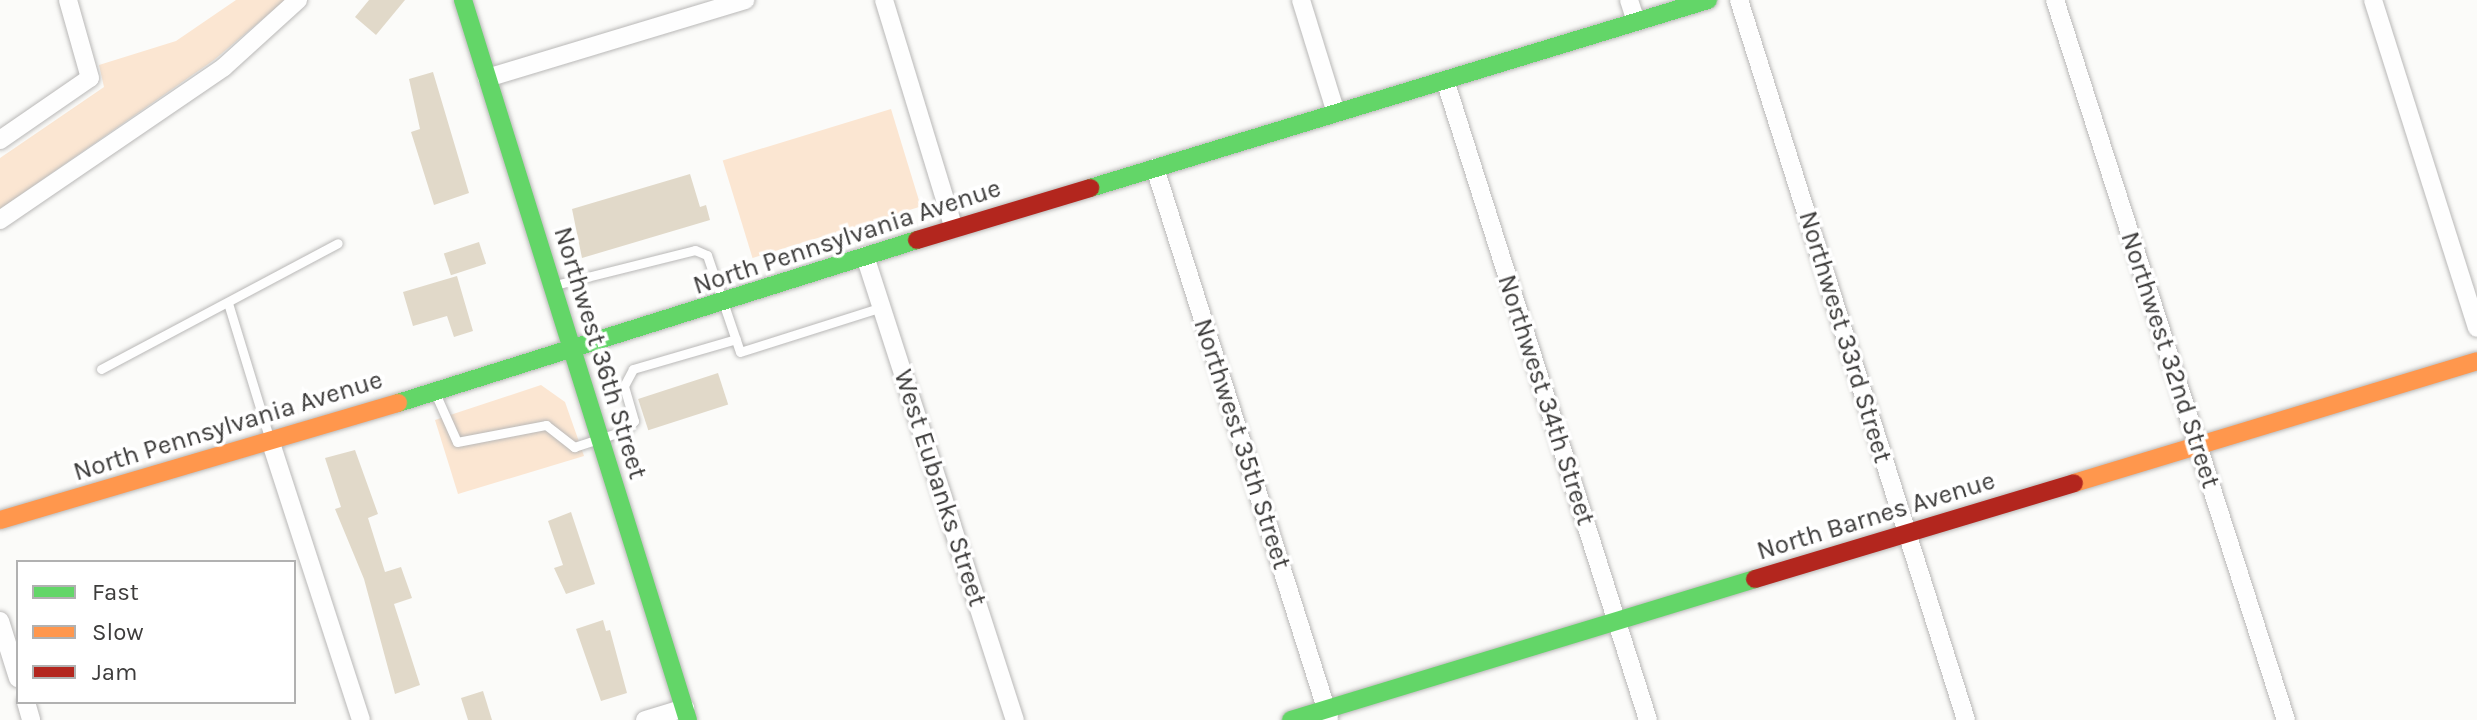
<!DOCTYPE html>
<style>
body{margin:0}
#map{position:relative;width:2477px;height:720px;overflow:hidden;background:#fbfbf9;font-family:Karla,sans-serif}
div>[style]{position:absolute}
.green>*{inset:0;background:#fbe6d2;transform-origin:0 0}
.building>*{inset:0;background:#e1d9c9;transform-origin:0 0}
.roads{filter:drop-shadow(0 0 2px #b9b8b7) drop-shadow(0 0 2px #b9b8b7)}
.lane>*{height:9px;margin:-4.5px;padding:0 4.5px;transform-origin:4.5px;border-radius:4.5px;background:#fefefe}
.street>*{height:18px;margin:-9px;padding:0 9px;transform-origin:9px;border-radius:9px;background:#fefefe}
.fast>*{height:18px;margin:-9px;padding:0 9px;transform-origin:9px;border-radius:9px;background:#63d668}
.slow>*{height:18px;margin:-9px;padding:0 9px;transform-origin:9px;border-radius:9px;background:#ff974d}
.jam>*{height:18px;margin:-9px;padding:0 9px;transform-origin:9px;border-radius:9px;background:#b3261e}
span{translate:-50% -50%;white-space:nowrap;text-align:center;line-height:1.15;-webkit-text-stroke:7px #fff;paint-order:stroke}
.street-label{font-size:26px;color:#3d3c3b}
.legend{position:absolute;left:16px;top:560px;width:280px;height:144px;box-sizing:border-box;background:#fff;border:2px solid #b1b1b1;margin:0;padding:10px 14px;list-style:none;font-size:24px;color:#3d3c3b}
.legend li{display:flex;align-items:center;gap:16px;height:40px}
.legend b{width:40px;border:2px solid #b1b1b1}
</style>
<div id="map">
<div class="green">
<i style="clip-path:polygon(236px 0,285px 0,214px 60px,0 209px,0 158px,104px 87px,99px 65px,176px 41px)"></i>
<i style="left:891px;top:109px;width:102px;height:176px;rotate:73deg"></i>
<i style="clip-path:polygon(541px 385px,565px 402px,584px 456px,458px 494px,435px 420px)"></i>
</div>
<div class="building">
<i style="clip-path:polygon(369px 0,405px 0,376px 35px,355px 17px)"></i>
<i style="clip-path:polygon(433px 72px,469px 193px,434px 205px,411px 132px,420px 129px,409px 79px)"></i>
<i style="clip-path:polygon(690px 174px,700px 207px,706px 205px,710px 220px,582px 258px,572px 209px)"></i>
<i style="left:479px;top:242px;width:23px;height:37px;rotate:72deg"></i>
<i style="clip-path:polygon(457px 276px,473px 331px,454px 337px,447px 316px,413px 326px,403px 292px)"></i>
<i style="left:718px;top:373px;width:33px;height:84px;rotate:72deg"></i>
<i style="clip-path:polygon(355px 450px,378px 514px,368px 518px,385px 572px,401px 567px,412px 598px,394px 604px,420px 685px,395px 694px,364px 579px,335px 509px,341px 507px,325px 458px)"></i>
<i style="clip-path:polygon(571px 512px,595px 584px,566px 594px,554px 568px,563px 565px,548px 521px)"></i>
<i style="clip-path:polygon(603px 620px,606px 631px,610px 630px,627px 693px,601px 701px,576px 629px)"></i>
<i style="clip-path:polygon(483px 691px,492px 720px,468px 720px,461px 698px)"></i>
</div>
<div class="roads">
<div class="lane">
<i style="left:555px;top:285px;width:144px;rotate:-14deg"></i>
<i style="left:695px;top:250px;width:13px;rotate:23deg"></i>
<i style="left:707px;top:255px;width:102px;rotate:71.2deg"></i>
<i style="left:740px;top:352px;width:149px;rotate:-17.6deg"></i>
<i style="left:228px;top:303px;width:143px;rotate:73deg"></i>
<i style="left:101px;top:369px;width:268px;rotate:-28deg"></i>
<i style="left:436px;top:395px;width:51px;rotate:65.9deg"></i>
<i style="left:457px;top:442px;width:91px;rotate:-10.8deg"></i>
<i style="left:546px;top:425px;width:36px;rotate:38deg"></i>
<i style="left:574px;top:447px;width:55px;rotate:-18.1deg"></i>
<i style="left:626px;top:430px;width:12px;rotate:-48deg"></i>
<i style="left:634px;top:421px;width:36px;rotate:-106deg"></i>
<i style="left:624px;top:386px;width:19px;rotate:-62deg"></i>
<i style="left:633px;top:369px;width:107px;rotate:-16.2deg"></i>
</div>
<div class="street">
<i style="left:884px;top:0;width:239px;rotate:73deg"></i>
<i style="left:1301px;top:0;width:118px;rotate:72.8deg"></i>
<i style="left:1629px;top:0;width:23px;rotate:72deg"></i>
<i style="left:1739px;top:0;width:755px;rotate:72.5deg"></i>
<i style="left:2055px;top:0;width:756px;rotate:72.21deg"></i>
<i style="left:2373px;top:0;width:344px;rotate:72.4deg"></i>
<i style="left:487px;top:78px;width:270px;rotate:-16.8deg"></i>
<i style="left:1445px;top:80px;width:671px;rotate:72.4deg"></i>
<i style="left:0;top:140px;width:109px;rotate:-34.6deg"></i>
<i style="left:90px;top:78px;width:81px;rotate:-105.8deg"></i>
<i style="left:1155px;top:168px;width:577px;rotate:72.44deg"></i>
<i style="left:0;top:220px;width:271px;rotate:-34.3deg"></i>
<i style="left:224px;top:67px;width:100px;rotate:-42.2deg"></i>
<i style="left:865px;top:256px;width:488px;rotate:72.1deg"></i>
<i style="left:271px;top:443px;width:291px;rotate:72deg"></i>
<i style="left:0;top:621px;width:60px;rotate:72.5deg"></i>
<i style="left:26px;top:702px;width:19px;rotate:74deg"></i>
<i style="left:645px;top:720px;width:42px;rotate:-16.7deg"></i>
</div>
<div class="fast">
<i style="left:463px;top:0;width:754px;rotate:72.65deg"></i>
<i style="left:1090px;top:188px;width:646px;rotate:-16.92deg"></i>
<i style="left:398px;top:403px;width:544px;rotate:-17.44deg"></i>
<i style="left:1291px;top:720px;width:485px;rotate:-16.9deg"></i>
</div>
<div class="slow">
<i style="left:2074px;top:483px;width:421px;rotate:-16.8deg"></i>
<i style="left:0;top:520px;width:415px;rotate:-16.4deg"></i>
</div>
<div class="jam">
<i style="left:917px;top:240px;width:181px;rotate:-16.7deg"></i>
<i style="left:1755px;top:579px;width:333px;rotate:-16.7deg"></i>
</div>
</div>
<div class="street-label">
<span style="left:847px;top:237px;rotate:-18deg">North Pennsylvania Avenue</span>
<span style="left:1845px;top:337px;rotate:73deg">Northwest 33rd Street</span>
<span style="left:600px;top:353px;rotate:73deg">Northwest 36th Street</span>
<span style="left:2170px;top:360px;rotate:72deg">Northwest 32nd Street</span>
<span style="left:1546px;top:400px;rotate:72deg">Northwest 34th Street</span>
<span style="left:228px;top:426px;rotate:-17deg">North Pennsylvania Avenue</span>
<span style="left:1242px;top:444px;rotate:72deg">Northwest 35th Street</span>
<span style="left:940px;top:488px;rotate:72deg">West Eubanks Street</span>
<span style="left:1876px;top:516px;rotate:-17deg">North Barnes Avenue</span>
</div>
<ul class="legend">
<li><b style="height:10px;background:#63d668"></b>Fast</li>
<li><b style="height:10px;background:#ff974d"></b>Slow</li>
<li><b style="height:10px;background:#b3261e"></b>Jam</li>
</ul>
</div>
